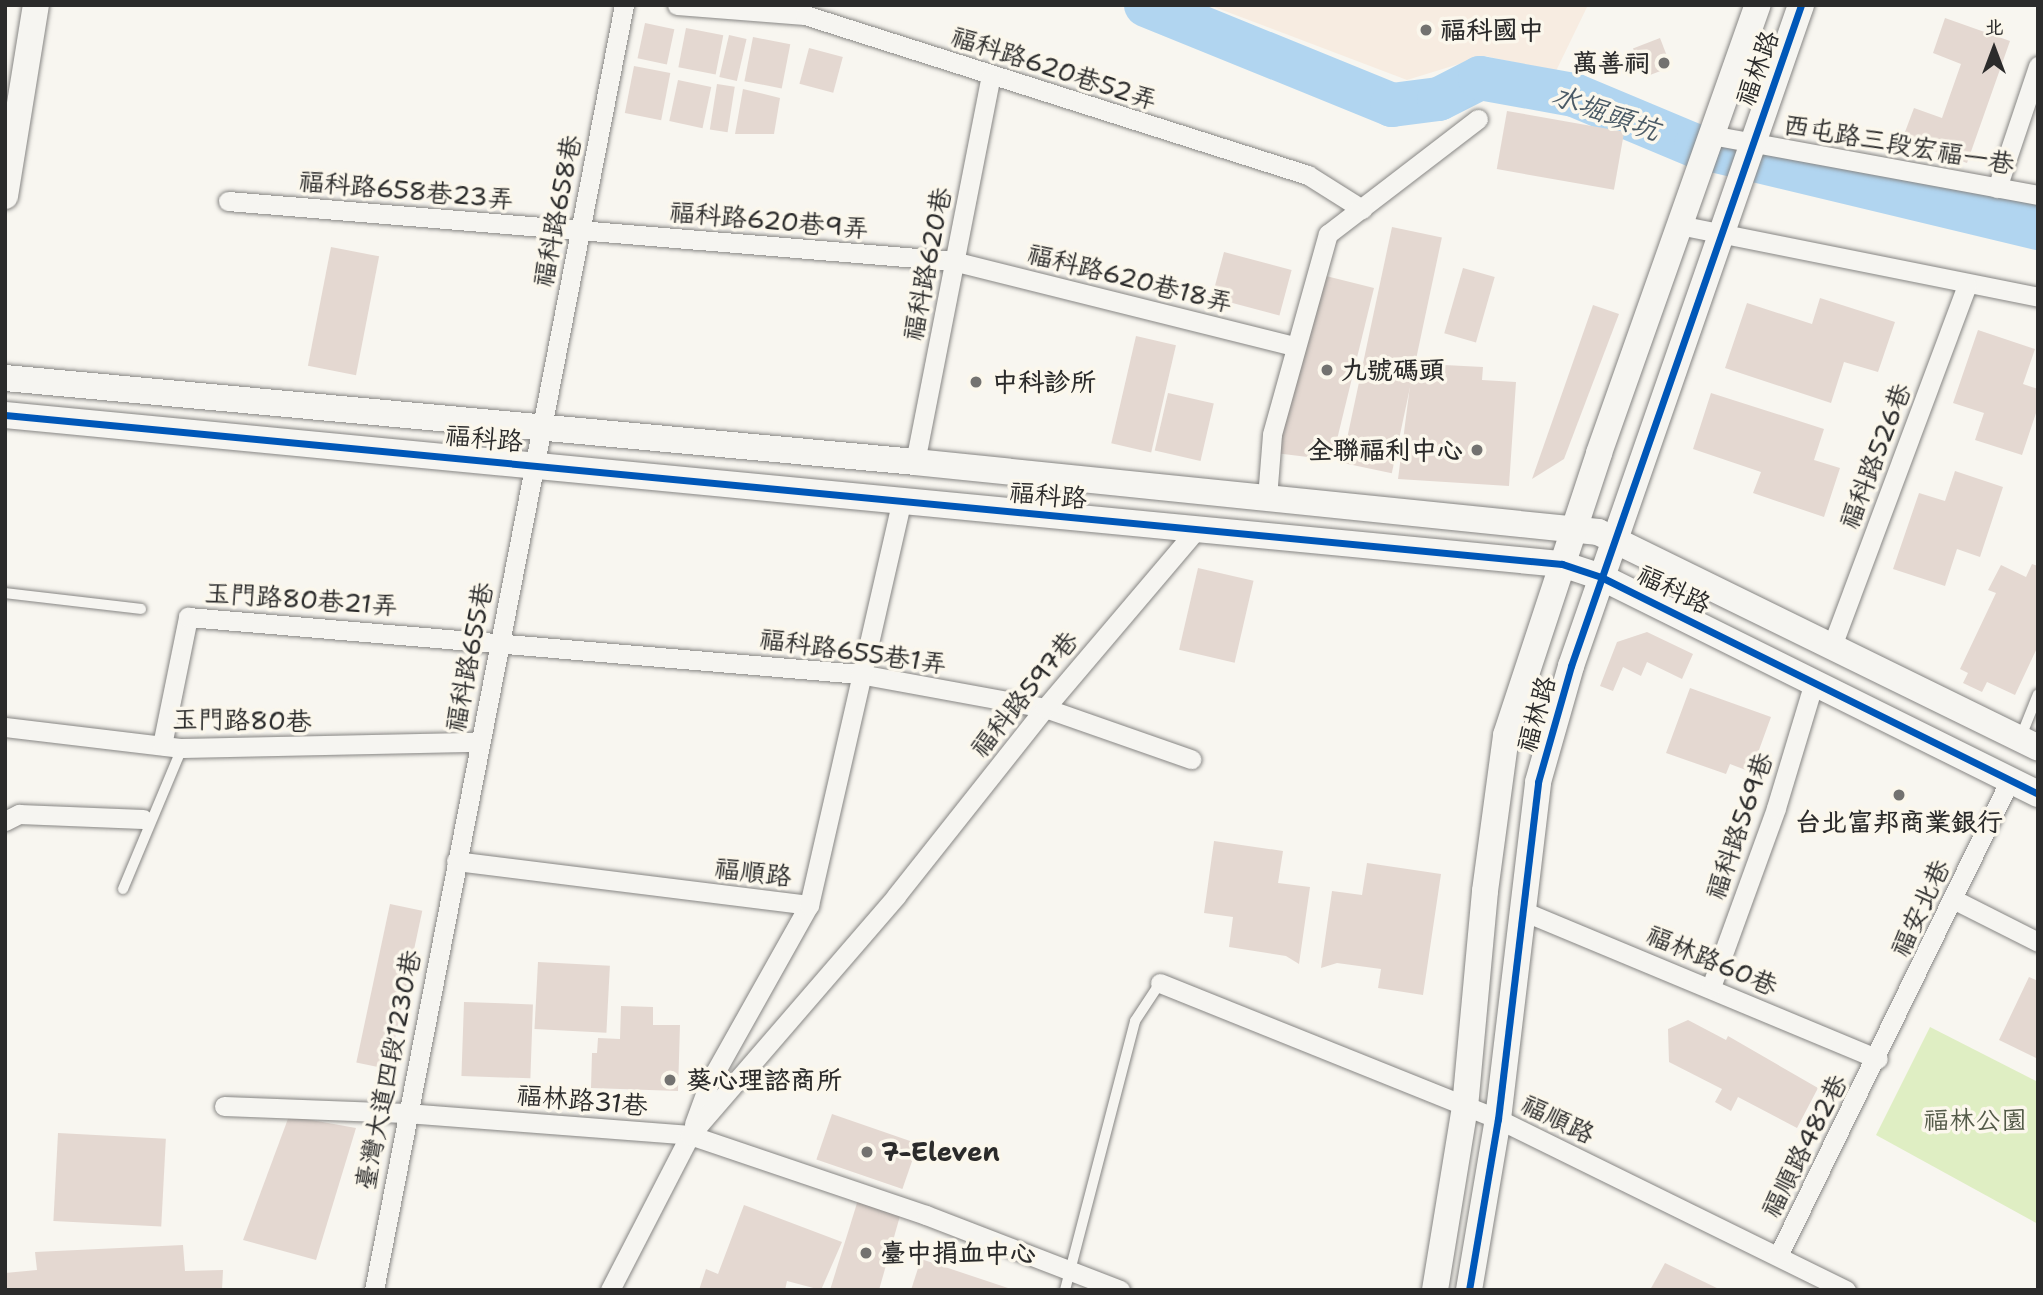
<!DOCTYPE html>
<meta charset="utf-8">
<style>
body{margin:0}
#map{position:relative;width:2043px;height:1295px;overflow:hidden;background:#f8f6f0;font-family:"Shantell Sans","LXGW WenKai TC",sans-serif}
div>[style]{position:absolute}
.built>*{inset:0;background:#f7ece1}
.green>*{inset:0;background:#dfeec3}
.river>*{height:44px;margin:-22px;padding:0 22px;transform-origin:22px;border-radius:22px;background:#b1d5f0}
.building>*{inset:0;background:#e4d8d1;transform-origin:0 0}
.roads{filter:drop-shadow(0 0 2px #878684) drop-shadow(0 0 2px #878684)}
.lane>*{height:10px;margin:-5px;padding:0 5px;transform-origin:5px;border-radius:5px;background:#f6f5f1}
.street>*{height:19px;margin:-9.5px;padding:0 9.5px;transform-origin:9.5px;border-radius:9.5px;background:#f6f5f1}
.secondary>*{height:26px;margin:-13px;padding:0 13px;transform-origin:13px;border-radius:13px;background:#f6f5f1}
.cycleway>*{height:7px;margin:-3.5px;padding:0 3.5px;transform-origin:3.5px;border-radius:3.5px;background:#0057b8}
.dots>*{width:19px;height:19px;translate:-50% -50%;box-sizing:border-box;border:4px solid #fbf7ec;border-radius:50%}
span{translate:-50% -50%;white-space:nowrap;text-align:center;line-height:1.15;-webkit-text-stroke:7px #fbf7ec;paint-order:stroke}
.poi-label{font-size:26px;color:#2b2b2b;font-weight:700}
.left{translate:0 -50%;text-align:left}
.right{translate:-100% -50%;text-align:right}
.street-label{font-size:26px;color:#2b2b2b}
.park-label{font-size:26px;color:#535a48}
.water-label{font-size:28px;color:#4a5a66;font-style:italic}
.frame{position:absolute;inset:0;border:7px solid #2b2b2b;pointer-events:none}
.north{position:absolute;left:1959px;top:14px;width:70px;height:70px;-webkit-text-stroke:5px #fbf7ec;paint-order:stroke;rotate:0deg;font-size:19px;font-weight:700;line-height:28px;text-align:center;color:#2b2b2b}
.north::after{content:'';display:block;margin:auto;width:24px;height:32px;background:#2b2b2b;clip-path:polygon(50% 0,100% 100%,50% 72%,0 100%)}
</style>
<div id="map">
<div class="built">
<i style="clip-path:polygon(1209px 5px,1588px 5px,1556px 71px,1485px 56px,1407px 80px)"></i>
</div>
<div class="green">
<i style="clip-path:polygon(1930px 1027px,2038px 1082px,2038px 1224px,1876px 1135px)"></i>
</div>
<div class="river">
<i style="left:1146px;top:5px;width:266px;rotate:22.1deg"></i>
<i style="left:1392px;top:105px;width:47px;rotate:-7.3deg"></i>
<i style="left:1439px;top:99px;width:46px;rotate:-27.1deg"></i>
<i style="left:1480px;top:78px;width:96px;rotate:10.3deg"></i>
<i style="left:1574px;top:95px;width:132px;rotate:22.7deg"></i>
<i style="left:1696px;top:146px;width:352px;rotate:13.5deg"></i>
</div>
<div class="building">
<i style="clip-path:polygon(1945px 18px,2010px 41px,1967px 163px,1902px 140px,1914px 108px,1942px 118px,1961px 64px,1933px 53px)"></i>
<i style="left:645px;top:23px;width:30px;height:36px;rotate:12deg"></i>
<i style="left:686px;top:28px;width:38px;height:40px;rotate:11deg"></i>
<i style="left:729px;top:35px;width:18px;height:43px;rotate:13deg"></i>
<i style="left:753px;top:37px;width:38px;height:45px;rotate:11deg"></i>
<i style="left:1660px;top:38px;width:31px;height:29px;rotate:69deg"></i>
<i style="left:809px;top:48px;width:35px;height:37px;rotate:15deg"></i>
<i style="left:634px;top:66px;width:37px;height:48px;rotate:11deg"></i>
<i style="left:678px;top:80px;width:34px;height:42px;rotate:12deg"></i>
<i style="left:717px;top:84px;width:18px;height:46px;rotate:9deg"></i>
<i style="clip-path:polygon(743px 89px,780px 98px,774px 134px,735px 134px)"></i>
<i style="left:1507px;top:111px;width:119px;height:59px;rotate:10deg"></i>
<i style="left:1392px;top:227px;width:51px;height:241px;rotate:12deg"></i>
<i style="left:331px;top:247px;width:49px;height:121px;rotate:11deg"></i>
<i style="left:1224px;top:252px;width:70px;height:47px;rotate:15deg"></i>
<i style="left:1463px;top:268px;width:33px;height:68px;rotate:16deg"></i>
<i style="clip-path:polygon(1326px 276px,1374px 288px,1332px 460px,1275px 453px)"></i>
<i style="clip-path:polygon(1820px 298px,1895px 322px,1878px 372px,1844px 362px,1831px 403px,1725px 368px,1747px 303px,1812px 324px)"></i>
<i style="clip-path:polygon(1593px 305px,1619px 314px,1564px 459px,1532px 479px)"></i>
<i style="clip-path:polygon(1978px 330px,2035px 349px,2023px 384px,2038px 389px,2038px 407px,2022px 455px,1975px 440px,1984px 413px,1953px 403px)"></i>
<i style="left:1136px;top:336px;width:41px;height:110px;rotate:13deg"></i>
<i style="clip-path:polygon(1425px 364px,1483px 367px,1482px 380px,1516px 382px,1509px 486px,1398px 479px,1411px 378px,1425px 378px)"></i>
<i style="left:1168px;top:393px;width:47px;height:59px;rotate:13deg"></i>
<i style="clip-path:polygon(1711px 393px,1824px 429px,1814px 460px,1840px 468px,1824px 517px,1753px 493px,1761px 472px,1693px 449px)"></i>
<i style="clip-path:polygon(1955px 471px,2003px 487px,1980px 557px,1957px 549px,1945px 586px,1893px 569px,1919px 493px,1945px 501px)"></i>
<i style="clip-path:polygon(2032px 564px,2038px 566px,2038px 646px,2015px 695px,1987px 682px,1982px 692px,1963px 683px,1968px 673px,1960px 669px,1996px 593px,1988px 590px,2001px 565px,2026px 577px)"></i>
<i style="left:1198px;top:568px;width:57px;height:84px;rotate:13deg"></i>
<i style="clip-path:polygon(1647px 632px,1693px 654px,1682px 679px,1647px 662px,1641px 676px,1623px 667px,1613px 691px,1600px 686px,1617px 642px)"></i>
<i style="clip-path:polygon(1690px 688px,1771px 717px,1751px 772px,1730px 764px,1726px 774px,1666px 753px)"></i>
<i style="clip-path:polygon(1214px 841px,1283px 851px,1278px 883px,1310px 887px,1299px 964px,1286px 956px,1229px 947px,1233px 917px,1204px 913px)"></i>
<i style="clip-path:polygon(1367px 863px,1441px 874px,1423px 995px,1378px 988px,1381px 969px,1337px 963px,1321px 968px,1332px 891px,1362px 895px)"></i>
<i style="left:390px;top:904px;width:33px;height:162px;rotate:12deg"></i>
<i style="left:538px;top:962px;width:72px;height:67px;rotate:3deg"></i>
<i style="clip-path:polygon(2029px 977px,2038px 981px,2038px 1059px,1999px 1040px)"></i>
<i style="left:464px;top:1002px;width:69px;height:74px;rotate:2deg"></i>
<i style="clip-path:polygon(621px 1006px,653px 1007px,653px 1025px,680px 1025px,678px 1091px,591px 1088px,592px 1053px,597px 1053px,598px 1038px,620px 1039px)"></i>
<i style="clip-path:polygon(1688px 1020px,1726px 1040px,1728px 1036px,1818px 1088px,1797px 1128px,1738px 1097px,1731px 1111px,1715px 1102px,1722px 1089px,1669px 1062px,1668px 1029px)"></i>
<i style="left:832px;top:1114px;width:91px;height:48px;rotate:19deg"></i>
<i style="clip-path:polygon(289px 1116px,356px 1128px,316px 1260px,243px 1240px)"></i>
<i style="left:58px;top:1133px;width:108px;height:88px;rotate:3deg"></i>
<i style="clip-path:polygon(858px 1200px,900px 1216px,879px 1290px,830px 1290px)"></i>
<i style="clip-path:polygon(744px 1205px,842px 1242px,821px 1290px,787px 1281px,785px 1290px,699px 1290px,706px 1269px,718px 1274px)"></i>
<i style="clip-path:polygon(183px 1245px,185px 1271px,223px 1270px,222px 1290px,5px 1290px,5px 1273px,37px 1270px,35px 1252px)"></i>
<i style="clip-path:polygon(921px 1259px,1011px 1289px,1011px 1290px,911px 1290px)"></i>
<i style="clip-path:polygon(1665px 1263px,1721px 1290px,1650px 1290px)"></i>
</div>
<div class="roads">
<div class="lane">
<i style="left:5px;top:593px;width:137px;rotate:6.7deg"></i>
<i style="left:2020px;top:739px;width:48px;rotate:-68.2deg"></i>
<i style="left:123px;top:889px;width:153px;rotate:-67.3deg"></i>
<i style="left:1065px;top:1290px;width:278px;rotate:-75.4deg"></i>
<i style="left:1135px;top:1021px;width:45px;rotate:-56.7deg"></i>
</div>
<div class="street">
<i style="left:677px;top:5px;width:128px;rotate:4.5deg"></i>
<i style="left:805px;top:15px;width:528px;rotate:17.65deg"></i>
<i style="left:1308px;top:175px;width:64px;rotate:32.2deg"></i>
<i style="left:1711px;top:135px;width:332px;rotate:10.4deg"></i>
<i style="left:1997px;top:188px;width:129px;rotate:-71.4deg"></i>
<i style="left:228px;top:201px;width:727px;rotate:4.73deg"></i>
<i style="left:953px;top:261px;width:351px;rotate:14deg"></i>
<i style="left:1679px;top:225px;width:366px;rotate:11.3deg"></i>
<i style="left:915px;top:462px;width:393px;rotate:-78.9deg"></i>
<i style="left:1267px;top:498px;width:64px;rotate:-85.5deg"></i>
<i style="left:1272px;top:434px;width:208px;rotate:-74.4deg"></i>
<i style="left:1328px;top:234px;width:189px;rotate:-37.5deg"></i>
<i style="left:1832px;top:646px;width:385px;rotate:-69.5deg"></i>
<i style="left:5px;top:727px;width:178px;rotate:6.8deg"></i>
<i style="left:182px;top:748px;width:297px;rotate:-1.2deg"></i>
<i style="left:162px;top:745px;width:131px;rotate:-78.5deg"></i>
<i style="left:188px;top:617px;width:674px;rotate:4.85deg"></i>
<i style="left:860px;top:674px;width:188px;rotate:10.4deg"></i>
<i style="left:1045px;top:708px;width:155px;rotate:19.3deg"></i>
<i style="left:5px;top:821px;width:16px;rotate:-27deg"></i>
<i style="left:19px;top:814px;width:124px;rotate:2.3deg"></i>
<i style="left:456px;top:861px;width:356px;rotate:7.1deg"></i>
<i style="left:1953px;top:899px;width:95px;rotate:26.8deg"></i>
<i style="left:1525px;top:912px;width:382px;rotate:22.6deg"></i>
<i style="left:1160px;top:983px;width:364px;rotate:21.9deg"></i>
<i style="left:1498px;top:1119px;width:388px;rotate:26.2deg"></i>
<i style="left:1711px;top:987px;width:190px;rotate:-70deg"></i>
<i style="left:1776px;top:808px;width:132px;rotate:-73.2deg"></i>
<i style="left:224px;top:1106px;width:182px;rotate:2.2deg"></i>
<i style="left:406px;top:1113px;width:285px;rotate:4.4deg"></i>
<i style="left:690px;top:1135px;width:249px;rotate:18.7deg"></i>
<i style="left:926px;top:1215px;width:208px;rotate:21.1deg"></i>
<i style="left:694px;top:1124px;width:44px;rotate:-69.9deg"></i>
<i style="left:709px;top:1083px;width:204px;rotate:-60.7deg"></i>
<i style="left:809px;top:905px;width:412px;rotate:-77.1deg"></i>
<i style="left:1778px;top:1256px;width:530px;rotate:-64.02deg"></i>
<i style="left:374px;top:1290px;width:1309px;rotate:-78.99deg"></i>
<i style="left:610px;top:1290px;width:174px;rotate:-62.7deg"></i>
<i style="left:690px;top:1135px;width:316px;rotate:-49.2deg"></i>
<i style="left:896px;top:896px;width:240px;rotate:-51.6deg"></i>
<i style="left:1045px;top:708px;width:235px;rotate:-49.7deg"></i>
</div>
<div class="secondary">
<i style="left:5px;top:196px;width:193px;rotate:-80.8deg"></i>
<i style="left:5px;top:378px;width:914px;rotate:5.27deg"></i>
<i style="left:915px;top:462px;width:687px;rotate:5.85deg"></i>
<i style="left:1598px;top:532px;width:490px;rotate:26.1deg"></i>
<i style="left:5px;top:415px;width:1564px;rotate:5.47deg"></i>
<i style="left:1562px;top:564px;width:41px;rotate:18.4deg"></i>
<i style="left:1601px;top:577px;width:488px;rotate:26.4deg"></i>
<i style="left:1435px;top:1290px;width:185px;rotate:-80.7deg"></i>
<i style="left:1465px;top:1107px;width:217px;rotate:-84.7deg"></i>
<i style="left:1485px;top:891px;width:157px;rotate:-82.3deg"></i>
<i style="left:1506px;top:735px;width:297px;rotate:-71.7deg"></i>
<i style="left:1599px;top:453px;width:475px;rotate:-70.5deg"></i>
<i style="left:1469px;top:1290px;width:173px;rotate:-80.4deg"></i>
<i style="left:1498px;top:1119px;width:339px;rotate:-83.2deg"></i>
<i style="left:1538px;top:782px;width:121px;rotate:-74.1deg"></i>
<i style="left:1571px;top:666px;width:700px;rotate:-70.81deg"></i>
</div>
</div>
<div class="cycleway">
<i style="left:5px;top:415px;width:1564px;rotate:5.47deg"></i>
<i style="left:1562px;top:564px;width:41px;rotate:18.4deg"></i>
<i style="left:1601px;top:577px;width:488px;rotate:26.4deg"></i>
<i style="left:1469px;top:1290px;width:173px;rotate:-80.4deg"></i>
<i style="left:1498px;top:1119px;width:339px;rotate:-83.2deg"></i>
<i style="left:1538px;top:782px;width:121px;rotate:-74.1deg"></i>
<i style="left:1571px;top:666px;width:700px;rotate:-70.81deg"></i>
</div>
<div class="dots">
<i style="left:1426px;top:30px;background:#737270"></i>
<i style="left:1664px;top:63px;background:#737270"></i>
<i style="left:1327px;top:370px;background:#737270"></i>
<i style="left:976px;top:382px;background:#737270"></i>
<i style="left:1477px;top:450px;background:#737270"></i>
<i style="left:1899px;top:795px;background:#737270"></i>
<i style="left:670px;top:1080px;background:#737270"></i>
<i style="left:867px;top:1152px;background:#737270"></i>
<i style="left:866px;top:1253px;background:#737270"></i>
</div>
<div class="poi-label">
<span class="left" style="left:1440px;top:30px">福科國中</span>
<span class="right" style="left:1650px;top:63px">萬善祠</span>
<span class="left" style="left:1341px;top:370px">九號碼頭</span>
<span class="left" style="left:992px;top:382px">中科診所</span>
<span class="right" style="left:1463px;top:450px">全聯福利中心</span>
<span style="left:1899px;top:822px">台北富邦商業銀行</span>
<span class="left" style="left:686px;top:1080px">葵心理諮商所</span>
<span class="left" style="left:881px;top:1152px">7-Eleven</span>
<span class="left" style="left:880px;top:1253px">臺中捐血中心</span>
</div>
<div class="street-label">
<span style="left:1054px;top:68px;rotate:18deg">福科路620巷52弄</span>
<span style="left:1757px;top:68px;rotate:-70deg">福林路</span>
<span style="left:1899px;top:144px;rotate:10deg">西屯路三段宏福一巷</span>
<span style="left:406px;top:190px;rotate:5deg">福科路658巷23弄</span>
<span style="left:557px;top:211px;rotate:-79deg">福科路658巷</span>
<span style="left:769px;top:220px;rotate:5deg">福科路620巷9弄</span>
<span style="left:927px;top:264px;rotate:-79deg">福科路620巷</span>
<span style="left:1130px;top:278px;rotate:14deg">福科路620巷18弄</span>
<span style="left:484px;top:438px;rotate:5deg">福科路</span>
<span style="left:1875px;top:456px;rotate:-69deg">福科路526巷</span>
<span style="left:1048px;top:495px;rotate:5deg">福科路</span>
<span style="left:1674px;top:589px;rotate:26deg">福科路</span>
<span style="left:301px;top:599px;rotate:4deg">玉門路80巷21弄</span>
<span style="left:853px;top:651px;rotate:8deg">福科路655巷1弄</span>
<span style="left:469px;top:657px;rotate:-79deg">福科路655巷</span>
<span style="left:1024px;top:694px;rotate:-51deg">福科路597巷</span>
<span style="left:1536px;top:714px;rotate:-74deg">福林路</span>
<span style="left:242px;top:720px;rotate:1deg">玉門路80巷</span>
<span style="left:1739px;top:826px;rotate:-71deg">福科路569巷</span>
<span style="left:753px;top:872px;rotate:7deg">福順路</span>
<span style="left:1920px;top:908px;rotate:-65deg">福安北巷</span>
<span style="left:1712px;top:960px;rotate:23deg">福林路60巷</span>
<span style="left:388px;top:1070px;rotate:-79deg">臺灣大道四段1230巷</span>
<span style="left:582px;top:1100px;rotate:5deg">福林路31巷</span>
<span style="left:1558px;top:1119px;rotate:26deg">福順路</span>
<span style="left:1804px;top:1146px;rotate:-63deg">福順路482巷</span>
</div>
<div class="park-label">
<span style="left:1975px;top:1120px">福林公園</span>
</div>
<div class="water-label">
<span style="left:1606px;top:112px;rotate:20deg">水堀頭坑</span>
</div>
<div class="frame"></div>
<div class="north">北</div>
</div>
